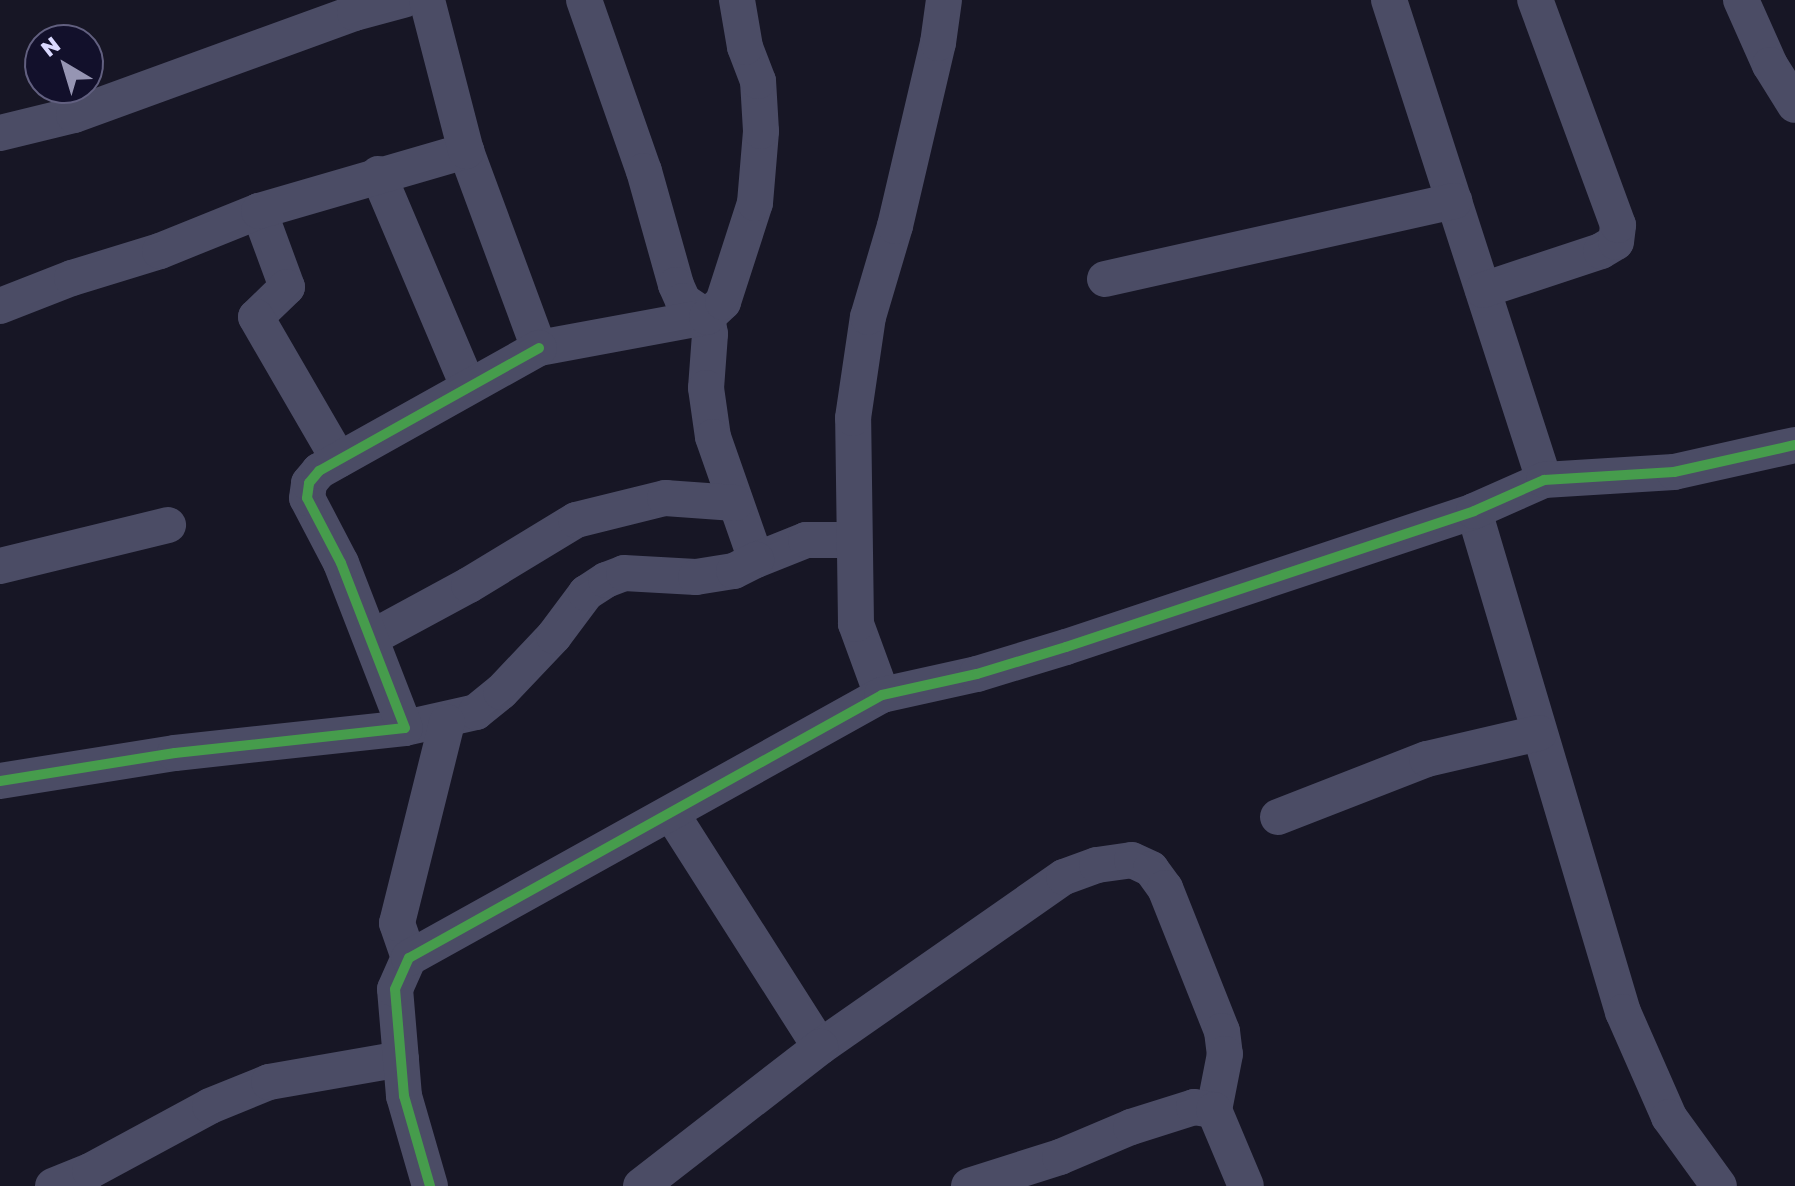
<!DOCTYPE html>
<style>
body{margin:0}
#map{position:relative;width:1795px;height:1186px;overflow:hidden;background:#171625;font-family:"Golos Text",sans-serif}
div>[style]{position:absolute}
.street>*{height:36px;margin:-18px;padding:0 18px;transform-origin:18px;border-radius:18px;background:#4b4c65}
.cycleway>*{height:10px;margin:-5px;padding:0 5px;transform-origin:5px;border-radius:5px;background:#469c4c}
span{translate:-50% -50%;white-space:nowrap;text-align:center;line-height:1.15;-webkit-text-stroke:7px #12102b;paint-order:stroke}
.north{position:absolute;left:24px;top:24px;width:80px;height:80px;box-sizing:border-box;background:#12102b;border:2px solid #626080;border-radius:50%;rotate:322deg;font-size:22px;font-weight:700;line-height:32px;text-align:center;color:#dad9ff}
.north::after{content:'';display:block;margin:auto;width:28px;height:36px;background:#9695b3;clip-path:polygon(50% 0,100% 100%,50% 72%,0 100%)}
</style>
<div id="map">
<div class="street">
<i style="left:584px;top:0;width:181px;rotate:70.7deg"></i>
<i style="left:644px;top:171px;width:118px;rotate:74.3deg"></i>
<i style="left:676px;top:285px;width:17px;rotate:66deg"></i>
<i style="left:683px;top:301px;width:29px;rotate:34deg"></i>
<i style="left:707px;top:317px;width:17px;rotate:80deg"></i>
<i style="left:710px;top:334px;width:54px;rotate:94.2deg"></i>
<i style="left:706px;top:388px;width:49px;rotate:81.9deg"></i>
<i style="left:713px;top:437px;width:130px;rotate:70.7deg"></i>
<i style="left:756px;top:560px;width:54px;rotate:-21.8deg"></i>
<i style="left:806px;top:540px;width:48px"></i>
<i style="left:1389px;top:0;width:504px;rotate:72.1deg"></i>
<i style="left:1741px;top:0;width:71px;rotate:66deg"></i>
<i style="left:1770px;top:65px;width:47px;rotate:58deg"></i>
<i style="left:0;top:133px;width:76px;rotate:-13.7deg"></i>
<i style="left:74px;top:115px;width:299px;rotate:-20deg"></i>
<i style="left:355px;top:13px;width:50px;rotate:-15.2deg"></i>
<i style="left:466px;top:151px;width:210px;rotate:69.7deg"></i>
<i style="left:539px;top:348px;width:171px;rotate:-10.5deg"></i>
<i style="left:707px;top:317px;width:22px;rotate:-43deg"></i>
<i style="left:723px;top:302px;width:104px;rotate:-72.1deg"></i>
<i style="left:755px;top:203px;width:72px;rotate:-85.2deg"></i>
<i style="left:761px;top:131px;width:50px;rotate:-93.4deg"></i>
<i style="left:758px;top:81px;width:36px;rotate:-111deg"></i>
<i style="left:745px;top:47px;width:48px;rotate:-99.7deg"></i>
<i style="left:378px;top:174px;width:230px;rotate:67deg"></i>
<i style="left:259px;top:211px;width:81px;rotate:69.8deg"></i>
<i style="left:287px;top:287px;width:43px;rotate:135.9deg"></i>
<i style="left:256px;top:317px;width:165px;rotate:59.9deg"></i>
<i style="left:1105px;top:279px;width:358px;rotate:-12.6deg"></i>
<i style="left:1483px;top:290px;width:124px;rotate:-18.3deg"></i>
<i style="left:1601px;top:251px;width:17px;rotate:-31deg"></i>
<i style="left:1616px;top:242px;width:17px;rotate:-83deg"></i>
<i style="left:1618px;top:225px;width:240px;rotate:-110.2deg"></i>
<i style="left:0;top:306px;width:77px;rotate:-21.3deg"></i>
<i style="left:72px;top:278px;width:92px;rotate:-17.1deg"></i>
<i style="left:160px;top:251px;width:107px;rotate:-22deg"></i>
<i style="left:259px;top:211px;width:216px;rotate:-16.2deg"></i>
<i style="left:466px;top:151px;width:156px;rotate:-104.5deg"></i>
<i style="left:1474px;top:511px;width:523px;rotate:73.44deg"></i>
<i style="left:1623px;top:1012px;width:115px;rotate:66.3deg"></i>
<i style="left:1669px;top:1117px;width:85px;rotate:54.1deg"></i>
<i style="left:0;top:566px;width:173px;rotate:-13.7deg"></i>
<i style="left:371px;top:638px;width:111px;rotate:-28.4deg"></i>
<i style="left:469px;top:585px;width:125px;rotate:-31.3deg"></i>
<i style="left:576px;top:520px;width:92px;rotate:-13.9deg"></i>
<i style="left:665px;top:498px;width:70px;rotate:4.1deg"></i>
<i style="left:882px;top:695px;width:76px;rotate:-110.1deg"></i>
<i style="left:856px;top:624px;width:206px;rotate:-90.8deg"></i>
<i style="left:853px;top:418px;width:102px;rotate:-81.6deg"></i>
<i style="left:868px;top:317px;width:95px;rotate:-73.5deg"></i>
<i style="left:895px;top:226px;width:188px;rotate:-76.8deg"></i>
<i style="left:938px;top:43px;width:43px;rotate:-82.1deg"></i>
<i style="left:405px;top:728px;width:73px;rotate:-12.7deg"></i>
<i style="left:476px;top:712px;width:32px;rotate:-39deg"></i>
<i style="left:501px;top:692px;width:77px;rotate:-46.6deg"></i>
<i style="left:554px;top:636px;width:54px;rotate:-53.3deg"></i>
<i style="left:586px;top:593px;width:24px;rotate:-33deg"></i>
<i style="left:606px;top:580px;width:19px;rotate:-21deg"></i>
<i style="left:624px;top:573px;width:72px;rotate:3.2deg"></i>
<i style="left:696px;top:577px;width:38px;rotate:-9deg"></i>
<i style="left:734px;top:571px;width:25px;rotate:-27deg"></i>
<i style="left:0;top:781px;width:177px;rotate:-9.1deg"></i>
<i style="left:175px;top:753px;width:231px;rotate:-6.2deg"></i>
<i style="left:405px;top:728px;width:177px;rotate:-111.2deg"></i>
<i style="left:341px;top:563px;width:73px;rotate:-117.6deg"></i>
<i style="left:307px;top:498px;width:15px;rotate:-82deg"></i>
<i style="left:309px;top:483px;width:16px;rotate:-50deg"></i>
<i style="left:319px;top:471px;width:252px;rotate:-29.2deg"></i>
<i style="left:671px;top:813px;width:277px;rotate:57.5deg"></i>
<i style="left:820px;top:1047px;width:297px;rotate:-34.9deg"></i>
<i style="left:1064px;top:877px;width:35px;rotate:-20deg"></i>
<i style="left:1097px;top:865px;width:35px;rotate:-8deg"></i>
<i style="left:1132px;top:860px;width:21px;rotate:25deg"></i>
<i style="left:1151px;top:869px;width:24px;rotate:54deg"></i>
<i style="left:1165px;top:888px;width:154px;rotate:68.3deg"></i>
<i style="left:1222px;top:1031px;width:23px;rotate:83deg"></i>
<i style="left:1225px;top:1054px;width:57px;rotate:101.1deg"></i>
<i style="left:1278px;top:817px;width:160px;rotate:-21.3deg"></i>
<i style="left:1427px;top:759px;width:115px;rotate:-13.1deg"></i>
<i style="left:409px;top:958px;width:37px;rotate:-109deg"></i>
<i style="left:397px;top:923px;width:207px;rotate:-76deg"></i>
<i style="left:53px;top:1186px;width:40px;rotate:-22deg"></i>
<i style="left:90px;top:1171px;width:136px;rotate:-28.4deg"></i>
<i style="left:210px;top:1106px;width:64px;rotate:-22.1deg"></i>
<i style="left:269px;top:1082px;width:134px;rotate:-9.9deg"></i>
<i style="left:430px;top:1186px;width:94px;rotate:-106.1deg"></i>
<i style="left:404px;top:1096px;width:107px;rotate:-94.8deg"></i>
<i style="left:395px;top:989px;width:34px;rotate:-66deg"></i>
<i style="left:409px;top:958px;width:541px;rotate:-29.08deg"></i>
<i style="left:882px;top:695px;width:97px;rotate:-12.5deg"></i>
<i style="left:977px;top:674px;width:93px;rotate:-16.9deg"></i>
<i style="left:1066px;top:647px;width:430px;rotate:-18.4deg"></i>
<i style="left:1474px;top:511px;width:77px;rotate:-23.9deg"></i>
<i style="left:1544px;top:480px;width:130px;rotate:-3.5deg"></i>
<i style="left:1674px;top:472px;width:124px;rotate:-12.6deg"></i>
<i style="left:641px;top:1186px;width:227px;rotate:-37.8deg"></i>
<i style="left:969px;top:1186px;width:96px;rotate:-17.7deg"></i>
<i style="left:1060px;top:1157px;width:77px;rotate:-22.9deg"></i>
<i style="left:1131px;top:1127px;width:66px;rotate:-17.6deg"></i>
<i style="left:1194px;top:1107px;width:20px;rotate:9deg"></i>
<i style="left:1214px;top:1110px;width:82px;rotate:67.2deg"></i>
</div>
<div class="cycleway">
<i style="left:0;top:781px;width:177px;rotate:-9.1deg"></i>
<i style="left:175px;top:753px;width:231px;rotate:-6.2deg"></i>
<i style="left:405px;top:728px;width:177px;rotate:-111.2deg"></i>
<i style="left:341px;top:563px;width:73px;rotate:-117.6deg"></i>
<i style="left:307px;top:498px;width:15px;rotate:-82deg"></i>
<i style="left:309px;top:483px;width:16px;rotate:-50deg"></i>
<i style="left:319px;top:471px;width:252px;rotate:-29.2deg"></i>
<i style="left:430px;top:1186px;width:94px;rotate:-106.1deg"></i>
<i style="left:404px;top:1096px;width:107px;rotate:-94.8deg"></i>
<i style="left:395px;top:989px;width:34px;rotate:-66deg"></i>
<i style="left:409px;top:958px;width:541px;rotate:-29.08deg"></i>
<i style="left:882px;top:695px;width:97px;rotate:-12.5deg"></i>
<i style="left:977px;top:674px;width:93px;rotate:-16.9deg"></i>
<i style="left:1066px;top:647px;width:430px;rotate:-18.4deg"></i>
<i style="left:1474px;top:511px;width:77px;rotate:-23.9deg"></i>
<i style="left:1544px;top:480px;width:130px;rotate:-3.5deg"></i>
<i style="left:1674px;top:472px;width:124px;rotate:-12.6deg"></i>
</div>
<div class="north">N</div>
</div>
